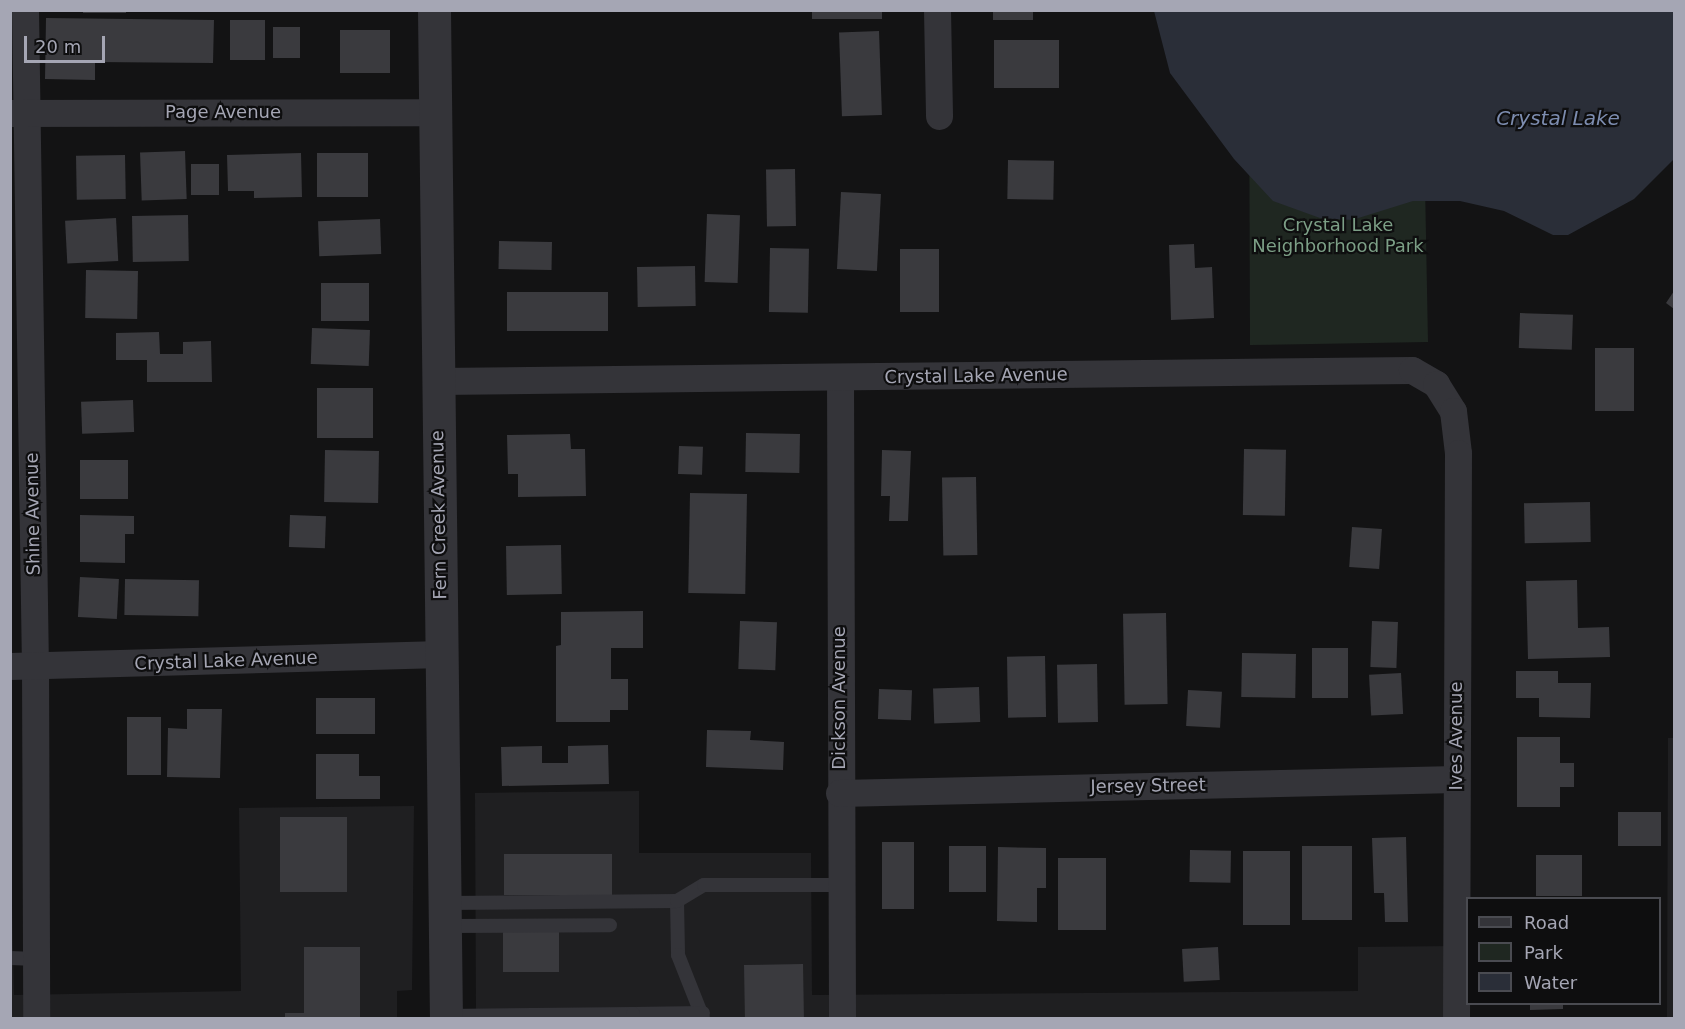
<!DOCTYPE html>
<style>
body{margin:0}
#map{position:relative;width:1685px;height:1029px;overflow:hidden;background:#131314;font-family:"DejaVu Sans",sans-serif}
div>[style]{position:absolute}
.built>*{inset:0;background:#1f1f21}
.green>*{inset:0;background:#1f2721}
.water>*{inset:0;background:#2a2e38}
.building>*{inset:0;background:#3a3a3e;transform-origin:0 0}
.service>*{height:14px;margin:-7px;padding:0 7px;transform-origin:7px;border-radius:7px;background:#343439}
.minor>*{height:27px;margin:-13.5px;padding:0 13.5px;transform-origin:13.5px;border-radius:13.5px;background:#343439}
.tertiary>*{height:33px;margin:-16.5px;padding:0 16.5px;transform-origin:16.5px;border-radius:16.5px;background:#343439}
span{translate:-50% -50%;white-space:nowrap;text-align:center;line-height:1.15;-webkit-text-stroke:4.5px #0e0e0f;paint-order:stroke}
.street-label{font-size:18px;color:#a5a6b4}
.park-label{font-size:18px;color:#7c9f86}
.water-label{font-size:20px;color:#7c8caf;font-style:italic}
.frame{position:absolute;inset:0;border:12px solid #a5a6b4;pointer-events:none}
.legend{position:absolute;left:1466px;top:897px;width:195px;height:108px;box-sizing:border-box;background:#0e0e0f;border:2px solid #4a4b51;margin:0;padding:8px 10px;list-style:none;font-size:18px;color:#a5a6b4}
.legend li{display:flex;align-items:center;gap:12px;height:30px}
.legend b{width:30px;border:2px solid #4a4b51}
.scale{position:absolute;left:24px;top:36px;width:81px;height:27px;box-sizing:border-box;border:3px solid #a5a6b4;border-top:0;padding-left:8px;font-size:18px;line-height:21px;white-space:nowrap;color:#a5a6b4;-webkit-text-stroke:4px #0e0e0f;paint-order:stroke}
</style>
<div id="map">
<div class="built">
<i style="clip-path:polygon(1668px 738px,1674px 738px,1674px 1018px,1667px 1018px)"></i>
<i style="clip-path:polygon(639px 791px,639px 853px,811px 853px,812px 995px,1358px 991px,1358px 947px,1455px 946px,1457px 1018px,476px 1018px,475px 793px)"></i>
<i style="clip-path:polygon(414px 806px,412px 990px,397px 991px,397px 1018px,11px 1018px,10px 810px,14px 995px,241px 991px,239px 808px)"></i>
</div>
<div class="green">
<i style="clip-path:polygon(1249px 40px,1424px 130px,1428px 342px,1250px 345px)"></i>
</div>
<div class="water">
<i style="clip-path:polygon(1154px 11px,1674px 11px,1674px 159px,1634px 199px,1568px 235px,1553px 235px,1504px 211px,1460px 201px,1413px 201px,1352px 220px,1320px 218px,1273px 201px,1234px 159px,1170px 73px)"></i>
</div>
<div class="building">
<i style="left:83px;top:10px;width:43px;height:3px"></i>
<i style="left:812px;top:10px;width:70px;height:9px"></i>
<i style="left:993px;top:10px;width:40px;height:10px"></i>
<i style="clip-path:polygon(46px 18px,214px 20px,213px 63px,95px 62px,95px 80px,45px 79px)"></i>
<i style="left:230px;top:20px;width:35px;height:40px"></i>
<i style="left:273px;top:27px;width:27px;height:31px"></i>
<i style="left:340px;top:30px;width:50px;height:43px"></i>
<i style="left:879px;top:31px;width:84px;height:40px;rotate:88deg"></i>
<i style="left:994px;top:40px;width:65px;height:48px"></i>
<i style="left:185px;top:151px;width:48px;height:45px;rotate:88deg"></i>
<i style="clip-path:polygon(301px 153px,302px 197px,254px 198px,254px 191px,228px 191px,227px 155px)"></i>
<i style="left:317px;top:153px;width:51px;height:44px"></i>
<i style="left:125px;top:155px;width:44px;height:49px;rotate:89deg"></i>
<i style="left:1008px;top:160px;width:46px;height:39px;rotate:1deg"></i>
<i style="left:191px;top:164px;width:28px;height:31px"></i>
<i style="left:795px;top:169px;width:57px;height:29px;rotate:89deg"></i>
<i style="left:841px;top:192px;width:40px;height:77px;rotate:3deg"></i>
<i style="left:707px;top:214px;width:33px;height:68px;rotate:2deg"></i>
<i style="left:188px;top:215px;width:46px;height:56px;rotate:89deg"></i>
<i style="left:116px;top:218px;width:43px;height:51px;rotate:87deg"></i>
<i style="left:380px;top:219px;width:35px;height:62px;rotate:88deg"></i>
<i style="left:499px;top:241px;width:53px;height:28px;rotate:1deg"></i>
<i style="clip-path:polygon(1194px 244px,1195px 268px,1212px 267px,1214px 318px,1171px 320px,1169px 245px)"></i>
<i style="left:770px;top:248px;width:39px;height:64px;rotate:1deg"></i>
<i style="left:900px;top:249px;width:39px;height:63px"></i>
<i style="left:695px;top:266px;width:40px;height:58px;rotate:89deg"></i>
<i style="left:86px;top:270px;width:52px;height:48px;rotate:1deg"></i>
<i style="left:321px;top:283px;width:48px;height:38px"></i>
<i style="clip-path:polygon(1674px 291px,1674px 309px,1666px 303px)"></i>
<i style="left:608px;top:292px;width:39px;height:101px;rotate:90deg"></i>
<i style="left:1520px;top:313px;width:53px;height:35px;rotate:2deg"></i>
<i style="left:312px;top:328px;width:58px;height:36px;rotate:2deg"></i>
<i style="clip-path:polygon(159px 332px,160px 354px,183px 354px,183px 342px,211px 341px,212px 382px,147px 382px,147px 360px,116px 360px,116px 333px)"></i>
<i style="left:1595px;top:348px;width:39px;height:63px"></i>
<i style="left:373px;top:388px;width:50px;height:56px;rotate:90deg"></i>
<i style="left:133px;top:400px;width:32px;height:52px;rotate:88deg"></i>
<i style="left:746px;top:433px;width:54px;height:39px;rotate:1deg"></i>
<i style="clip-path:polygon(570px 434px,571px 449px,585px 449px,586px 496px,518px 497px,518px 474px,508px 474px,507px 435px)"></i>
<i style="left:679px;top:446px;width:24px;height:28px;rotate:2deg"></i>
<i style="left:1244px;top:449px;width:42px;height:66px;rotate:1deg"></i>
<i style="left:325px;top:450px;width:54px;height:52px;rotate:1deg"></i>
<i style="clip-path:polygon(882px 450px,911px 451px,908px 521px,889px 521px,890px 496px,881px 496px)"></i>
<i style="left:80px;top:460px;width:48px;height:39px"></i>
<i style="left:976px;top:477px;width:78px;height:34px;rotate:89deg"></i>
<i style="left:690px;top:493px;width:57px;height:100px;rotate:1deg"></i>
<i style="left:1590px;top:502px;width:40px;height:66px;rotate:89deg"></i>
<i style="clip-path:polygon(80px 515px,134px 516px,134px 534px,125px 534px,125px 563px,80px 562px)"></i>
<i style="left:290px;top:515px;width:36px;height:32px;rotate:2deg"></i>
<i style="left:1352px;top:527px;width:30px;height:40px;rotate:4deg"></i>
<i style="left:561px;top:545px;width:49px;height:55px;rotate:89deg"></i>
<i style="left:80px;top:577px;width:39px;height:40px;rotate:3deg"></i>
<i style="left:125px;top:579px;width:74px;height:36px;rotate:1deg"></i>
<i style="clip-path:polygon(1577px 580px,1578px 628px,1609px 627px,1610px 657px,1528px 659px,1526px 581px)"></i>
<i style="clip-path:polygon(643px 611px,643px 648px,611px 648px,611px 679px,628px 679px,628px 710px,610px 710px,610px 722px,556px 722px,556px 646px,561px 645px,561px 612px)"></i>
<i style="left:1166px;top:613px;width:91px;height:43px;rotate:89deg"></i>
<i style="left:740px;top:621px;width:37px;height:48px;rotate:2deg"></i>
<i style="left:1372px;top:621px;width:26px;height:46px;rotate:2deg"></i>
<i style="left:1312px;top:648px;width:36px;height:50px"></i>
<i style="left:1242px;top:653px;width:54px;height:44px;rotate:1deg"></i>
<i style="left:1045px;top:656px;width:61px;height:38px;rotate:89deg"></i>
<i style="left:1097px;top:664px;width:58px;height:40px;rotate:89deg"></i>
<i style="clip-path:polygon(1516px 671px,1558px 671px,1558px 683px,1591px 683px,1590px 718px,1539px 717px,1539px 698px,1516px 698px)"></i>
<i style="left:1401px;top:673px;width:41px;height:32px;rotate:87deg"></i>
<i style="left:979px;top:687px;width:35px;height:46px;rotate:88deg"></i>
<i style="left:879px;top:689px;width:33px;height:30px;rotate:2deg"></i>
<i style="left:1188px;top:690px;width:34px;height:36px;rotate:3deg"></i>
<i style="left:316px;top:698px;width:59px;height:36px"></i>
<i style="clip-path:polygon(187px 709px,222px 709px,220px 778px,167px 777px,168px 728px,187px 729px)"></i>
<i style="left:127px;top:717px;width:34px;height:58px"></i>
<i style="clip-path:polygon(707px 730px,751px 731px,750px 740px,784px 742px,783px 770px,706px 767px)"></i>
<i style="clip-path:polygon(1517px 737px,1560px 737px,1560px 763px,1574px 763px,1574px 787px,1560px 787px,1560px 807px,1517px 807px)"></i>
<i style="clip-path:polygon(608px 745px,609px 784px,502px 786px,501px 747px,542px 746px,542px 763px,568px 763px,568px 746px)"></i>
<i style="clip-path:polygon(316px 754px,359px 754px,359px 776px,380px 776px,380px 799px,316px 799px)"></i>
<i style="left:1618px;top:812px;width:43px;height:34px"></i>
<i style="left:280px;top:817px;width:67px;height:75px"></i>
<i style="clip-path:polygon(1406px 837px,1408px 922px,1385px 922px,1384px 893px,1374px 893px,1372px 838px)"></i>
<i style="left:882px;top:842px;width:32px;height:67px"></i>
<i style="left:949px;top:846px;width:37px;height:46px"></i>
<i style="left:1352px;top:846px;width:74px;height:50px;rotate:90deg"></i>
<i style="clip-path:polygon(998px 847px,1046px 848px,1046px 888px,1037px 888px,1037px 922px,997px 921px)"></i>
<i style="left:1190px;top:850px;width:41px;height:32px;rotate:1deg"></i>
<i style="left:1243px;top:851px;width:47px;height:74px"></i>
<i style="left:504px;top:854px;width:108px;height:41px"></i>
<i style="left:1536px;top:855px;width:46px;height:41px"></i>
<i style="left:1058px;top:858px;width:48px;height:72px"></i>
<i style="left:503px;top:931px;width:56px;height:41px"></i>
<i style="clip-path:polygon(304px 947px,360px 947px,360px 1018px,285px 1018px,285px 1013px,304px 1013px)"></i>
<i style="left:1218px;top:947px;width:33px;height:36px;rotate:87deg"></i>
<i style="left:803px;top:964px;width:54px;height:59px;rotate:89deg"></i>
<i style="clip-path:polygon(1530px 1004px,1563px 1004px,1563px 1009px,1530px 1010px)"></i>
</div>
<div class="service">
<i style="left:677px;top:901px;width:54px;rotate:88.9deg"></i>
<i style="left:678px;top:955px;width:68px;rotate:68.4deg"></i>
<i style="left:444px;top:903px;width:233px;rotate:-0.5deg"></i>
<i style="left:677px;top:901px;width:31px;rotate:-31deg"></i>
<i style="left:704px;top:885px;width:136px"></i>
<i style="left:445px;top:926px;width:165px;rotate:-0.3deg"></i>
<i style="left:10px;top:958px;width:26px;rotate:2deg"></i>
<i style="left:633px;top:1014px;width:70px;rotate:-0.8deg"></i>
<i style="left:446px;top:1016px;width:187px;rotate:-0.6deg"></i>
<i style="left:633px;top:1014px;width:4px;rotate:90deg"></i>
</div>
<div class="minor">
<i style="left:25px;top:10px;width:656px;rotate:89.13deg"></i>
<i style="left:35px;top:666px;width:352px;rotate:89.8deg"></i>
<i style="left:937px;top:10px;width:106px;rotate:88.9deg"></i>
<i style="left:10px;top:113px;width:425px;rotate:-0.1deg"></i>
<i style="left:840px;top:377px;width:641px;rotate:89.82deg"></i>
<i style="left:438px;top:381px;width:974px;rotate:-0.65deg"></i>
<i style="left:1412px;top:370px;width:28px;rotate:30deg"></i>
<i style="left:1436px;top:384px;width:32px;rotate:58deg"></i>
<i style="left:1453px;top:411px;width:42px;rotate:83.2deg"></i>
<i style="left:1458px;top:453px;width:565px;rotate:90.2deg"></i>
<i style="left:10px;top:666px;width:431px;rotate:-1.6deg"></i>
<i style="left:839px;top:793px;width:617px;rotate:-1.3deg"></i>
</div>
<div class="tertiary">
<i style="left:434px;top:10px;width:1008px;rotate:89.32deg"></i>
</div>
<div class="street-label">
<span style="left:223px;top:112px">Page Avenue</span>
<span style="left:976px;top:376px;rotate:-1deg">Crystal Lake Avenue</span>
<span style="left:33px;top:514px;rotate:-91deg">Shine Avenue</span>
<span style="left:439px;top:515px;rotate:-91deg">Fern Creek Avenue</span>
<span style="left:226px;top:661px;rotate:-2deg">Crystal Lake Avenue</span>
<span style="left:839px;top:698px;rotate:-90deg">Dickson Avenue</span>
<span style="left:1456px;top:736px;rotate:-90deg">Ives Avenue</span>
<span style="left:1148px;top:786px;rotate:-1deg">Jersey Street</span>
</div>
<div class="park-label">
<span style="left:1338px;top:236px">Crystal Lake<br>Neighborhood Park</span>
</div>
<div class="water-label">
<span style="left:1558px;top:118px">Crystal Lake</span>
</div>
<div class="frame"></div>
<ul class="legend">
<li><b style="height:8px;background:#343439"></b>Road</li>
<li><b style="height:16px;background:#1f2721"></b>Park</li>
<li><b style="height:16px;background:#2a2e38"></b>Water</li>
</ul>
<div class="scale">20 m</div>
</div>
